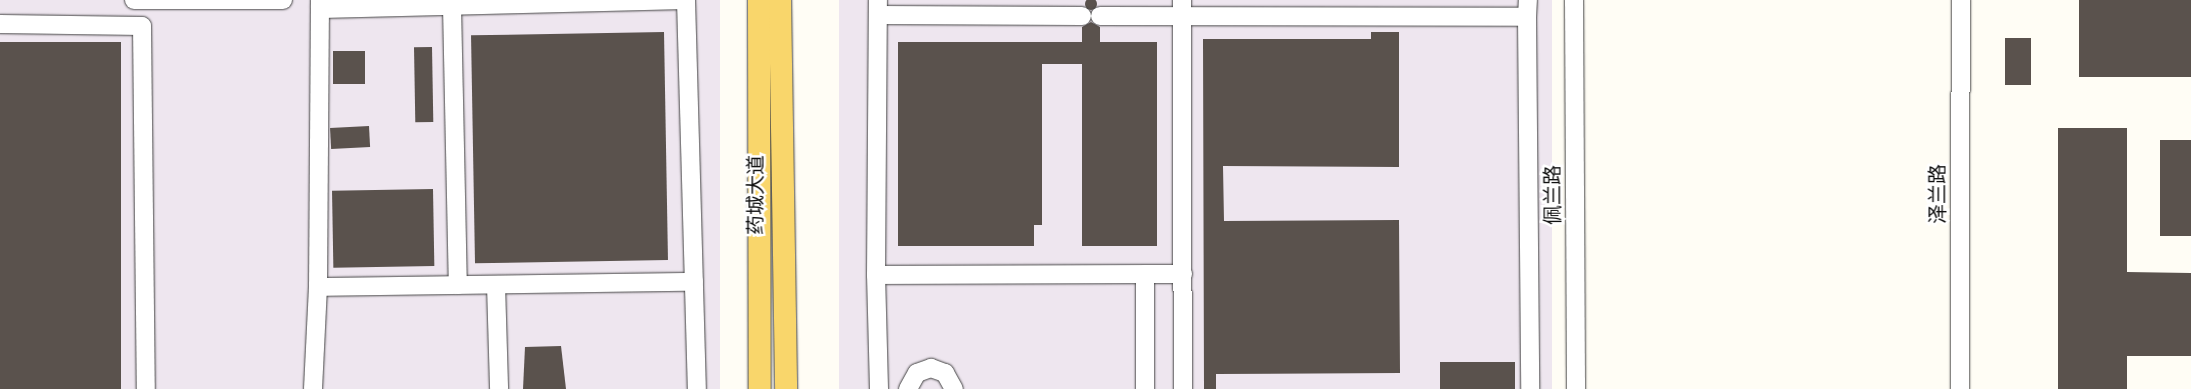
<!DOCTYPE html>
<meta charset="utf-8">
<style>
body{margin:0}
#map{position:relative;width:2191px;height:389px;overflow:hidden;background:#fffdf5;font-family:Spectral,"Noto Sans SC",serif}
div>[style]{position:absolute}
.industrial>*{inset:0;background:#eee6ef;transform-origin:0 0}
.building>*{inset:0;background:#5a524d;transform-origin:0 0}
.round{border-radius:50%}
.roads{filter:drop-shadow(0 0 1px #444) drop-shadow(0 0 1px #444)}
.minor>*{height:18px;margin:-9px;padding:0 9px;transform-origin:9px;border-radius:9px;background:#fff}
.major>*{height:22px;margin:-11px;padding:0 11px;transform-origin:11px;border-radius:11px;background:#f9d66b}
span{translate:-50% -50%;white-space:nowrap;text-align:center;line-height:1.15;-webkit-text-stroke:5px #fff;paint-order:stroke}
.street-label{font-size:20px;color:#111}
</style>
<div id="map">
<div class="industrial">
<i style="left:0;top:0;width:720px;height:389px"></i>
<i style="left:839px;top:0;width:713px;height:389px"></i>
</div>
<div class="building">
<i class="round" style="left:1085px;top:-2px;width:12px;height:12px"></i>
<i style="left:2079px;top:0;width:112px;height:77px"></i>
<i style="clip-path:polygon(1091px 22px,1100px 27px,1100px 42px,1157px 42px,1157px 246px,1082px 246px,1082px 64px,1042px 64px,1042px 225px,1034px 225px,1034px 246px,898px 246px,898px 42px,1082px 42px,1082px 27px)"></i>
<i style="left:664px;top:32px;width:228px;height:193px;rotate:89deg"></i>
<i style="clip-path:polygon(1371px 32px,1399px 32px,1399px 167px,1223px 166px,1224px 221px,1399px 220px,1400px 373px,1216px 374px,1216px 389px,1204px 389px,1203px 39px,1371px 39px)"></i>
<i style="left:2005px;top:38px;width:26px;height:47px"></i>
<i style="left:0;top:42px;width:121px;height:347px"></i>
<i style="left:432px;top:47px;width:75px;height:18px;rotate:89deg"></i>
<i style="left:333px;top:51px;width:32px;height:33px"></i>
<i style="left:369px;top:126px;width:21px;height:39px;rotate:87deg"></i>
<i style="clip-path:polygon(2058px 128px,2127px 128px,2127px 272px,2191px 273px,2191px 356px,2127px 356px,2127px 389px,2058px 389px)"></i>
<i style="left:2160px;top:140px;width:31px;height:96px"></i>
<i style="left:433px;top:189px;width:77px;height:101px;rotate:89deg"></i>
<i style="clip-path:polygon(561px 346px,566px 389px,523px 389px,525px 347px)"></i>
<i style="left:1440px;top:362px;width:75px;height:27px"></i>
</div>
<div class="roads">
<div class="minor">
<i style="left:134px;top:0;width:149px"></i>
<i style="left:320px;top:0;width:287px;rotate:90.4deg"></i>
<i style="left:318px;top:287px;width:376px;rotate:-0.8deg"></i>
<i style="left:686px;top:0;width:389px;rotate:88.4deg"></i>
<i style="left:1182px;top:0;width:389px;rotate:89.9deg"></i>
<i style="left:1574px;top:0;width:389px;rotate:89.7deg"></i>
<i style="left:452px;top:6px;width:279px;rotate:88.8deg"></i>
<i style="left:320px;top:9px;width:366px;rotate:-1.4deg"></i>
<i style="left:878px;top:15px;width:204px;rotate:0.3deg"></i>
<i style="left:1100px;top:16px;width:427px;rotate:0.1deg"></i>
<i style="left:1527px;top:17px;width:17px;rotate:-87deg"></i>
<i style="left:1527px;top:17px;width:372px;rotate:89.5deg"></i>
<i style="left:0;top:24px;width:142px;rotate:0.8deg"></i>
<i style="left:142px;top:26px;width:363px;rotate:89.4deg"></i>
<i style="left:1145px;top:274px;width:38px"></i>
<i style="left:876px;top:275px;width:275px;rotate:-89.6deg"></i>
<i style="left:496px;top:285px;width:104px;rotate:88.3deg"></i>
<i style="left:313px;top:389px;width:102px;rotate:-87.2deg"></i>
<i style="left:879px;top:389px;width:114px;rotate:-91.5deg"></i>
<i style="left:876px;top:275px;width:269px;rotate:-0.2deg"></i>
<i style="left:1145px;top:274px;width:115px;rotate:90deg"></i>
<i style="left:908px;top:389px;width:18px;rotate:-61deg"></i>
<i style="left:917px;top:373px;width:15px;rotate:-20deg"></i>
<i style="left:931px;top:368px;width:15px;rotate:20deg"></i>
<i style="left:945px;top:373px;width:18px;rotate:61deg"></i>
<i style="left:1960px;top:389px;width:389px;rotate:-89.9deg"></i>
</div>
<div class="major">
<i style="left:759px;top:0;width:389px;rotate:89.9deg"></i>
<i style="left:780px;top:0;width:389px;rotate:89.1deg"></i>
</div>
</div>
<div class="street-label">
<span style="left:1939px;top:194px;rotate:-90deg">泽兰路</span>
<span style="left:757px;top:195px;rotate:-90deg">药城大道</span>
<span style="left:1554px;top:195px;rotate:-90deg">佩兰路</span>
</div>
</div>
